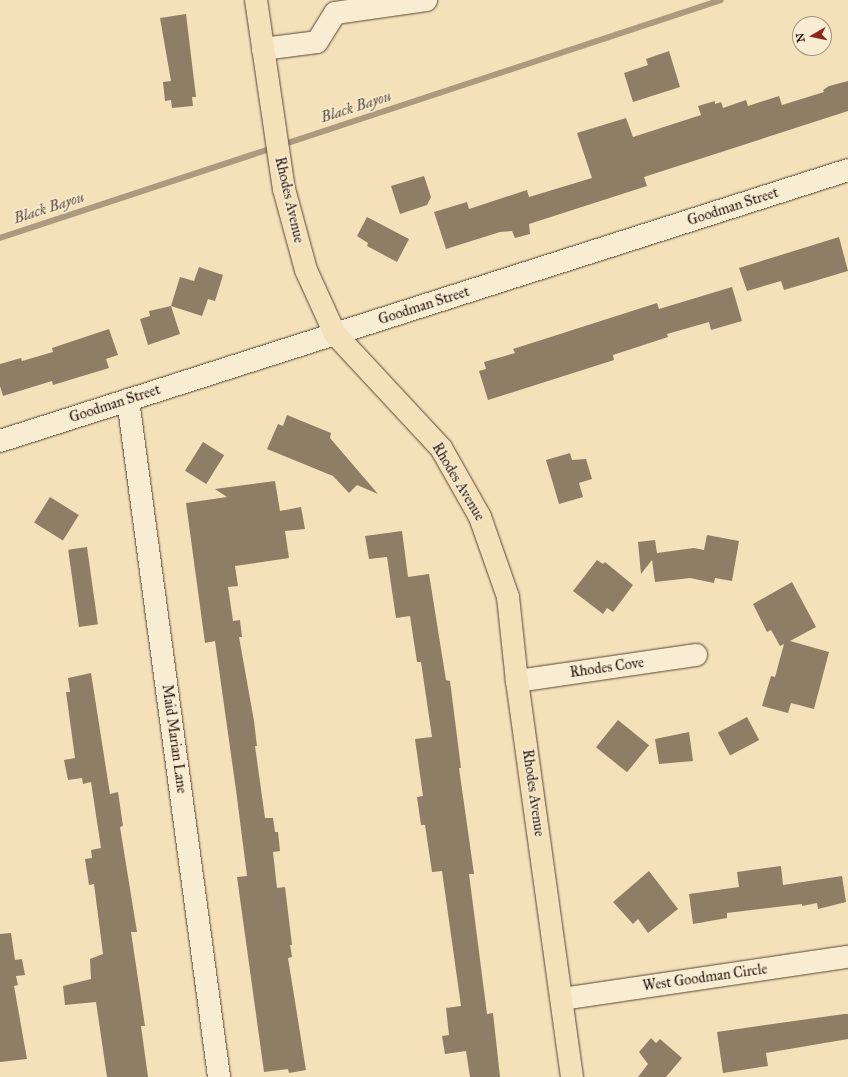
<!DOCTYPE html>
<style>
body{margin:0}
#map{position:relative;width:848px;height:1077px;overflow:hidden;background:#f4e1b9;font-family:"IM FELL Great Primer",serif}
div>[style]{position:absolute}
.stream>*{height:6px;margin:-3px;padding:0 3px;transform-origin:3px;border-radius:3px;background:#ad9a7e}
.building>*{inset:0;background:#907d65;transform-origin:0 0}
.roads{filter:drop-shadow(0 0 1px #584536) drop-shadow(0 0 1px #584536)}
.minor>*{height:22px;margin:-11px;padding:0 11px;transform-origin:11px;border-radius:11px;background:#f8ecd2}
.major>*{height:22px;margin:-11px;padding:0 11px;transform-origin:11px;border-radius:11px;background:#f4e1b9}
span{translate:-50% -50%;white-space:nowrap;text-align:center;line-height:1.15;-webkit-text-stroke:3px #f8ecd2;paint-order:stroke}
.street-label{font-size:14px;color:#24110b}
.water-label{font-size:15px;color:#624f3f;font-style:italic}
.north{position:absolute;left:792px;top:16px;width:40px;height:40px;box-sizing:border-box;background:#f8ecd2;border:1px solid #a39482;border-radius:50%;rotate:261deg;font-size:11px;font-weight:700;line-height:16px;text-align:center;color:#24110b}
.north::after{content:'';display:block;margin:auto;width:14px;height:18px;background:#8f2418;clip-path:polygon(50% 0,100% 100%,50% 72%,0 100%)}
</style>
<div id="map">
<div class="stream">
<i style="left:0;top:238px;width:759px;rotate:-18.27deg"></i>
</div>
<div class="building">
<i style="clip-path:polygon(186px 14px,196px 97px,192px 97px,193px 106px,172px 108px,171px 100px,165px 101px,163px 82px,171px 81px,160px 18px)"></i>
<i style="clip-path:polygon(669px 51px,680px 87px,633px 102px,624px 73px,648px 65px,646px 59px)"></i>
<i style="clip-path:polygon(848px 81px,848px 111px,644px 177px,647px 186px,529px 224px,530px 234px,515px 238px,512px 231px,500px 232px,446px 249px,434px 212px,467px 202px,469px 209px,527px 190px,529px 197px,592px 178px,577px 133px,626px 118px,633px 137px,701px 115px,698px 106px,715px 101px,715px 104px,721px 102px,723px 108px,746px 100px,748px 106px,779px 96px,782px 105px,824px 92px,823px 90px,829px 86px)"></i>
<i style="clip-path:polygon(424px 176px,431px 197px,427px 205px,400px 214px,391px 186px)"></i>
<i style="clip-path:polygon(367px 217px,409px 239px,397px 262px,367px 246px,368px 243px,357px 236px)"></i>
<i style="clip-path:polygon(839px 237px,848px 271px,784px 290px,781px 281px,747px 291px,739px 268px)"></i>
<i style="clip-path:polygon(199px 267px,223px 275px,215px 301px,208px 299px,202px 316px,171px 306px,180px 334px,148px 345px,140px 319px,150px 316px,149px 311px,171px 306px,180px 277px,194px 281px)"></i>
<i style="clip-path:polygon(732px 287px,742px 321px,711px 330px,709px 322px,667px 334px,668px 337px,613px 355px,614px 360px,488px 400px,479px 371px,486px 369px,484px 362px,515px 353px,513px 349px,657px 303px,659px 309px)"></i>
<i style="clip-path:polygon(109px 329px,118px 355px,106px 359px,109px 368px,53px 385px,52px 381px,3px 396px,0 386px,0 364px,21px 358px,22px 361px,53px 352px,52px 348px)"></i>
<i style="clip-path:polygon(287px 415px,331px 433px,330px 438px,378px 494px,357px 485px,349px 493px,333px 476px,267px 449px,278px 424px,283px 426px)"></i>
<i style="left:203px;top:442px;width:25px;height:34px;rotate:32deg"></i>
<i style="clip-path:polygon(570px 453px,572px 460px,586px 459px,592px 479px,579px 483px,583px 497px,559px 504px,546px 460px)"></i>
<i style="clip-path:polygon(275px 481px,280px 511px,301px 507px,305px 529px,285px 531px,289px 558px,235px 566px,238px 586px,228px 587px,233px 621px,240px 620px,242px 637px,239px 637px,254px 721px,257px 746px,255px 746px,265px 818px,273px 818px,275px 832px,278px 832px,280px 851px,273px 852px,277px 888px,285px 887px,292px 945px,290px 945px,292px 957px,288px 958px,306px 1070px,289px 1073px,288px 1069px,264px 1072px,237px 877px,247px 876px,236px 790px,215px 641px,205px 643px,186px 503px,227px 497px,215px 489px)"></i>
<i style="left:50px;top:497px;width:34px;height:30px;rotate:32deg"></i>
<i style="clip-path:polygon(402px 531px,408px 577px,429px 574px,446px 680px,450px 681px,461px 768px,459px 768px,474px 874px,469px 874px,487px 1014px,493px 1013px,500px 1077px,470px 1077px,466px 1051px,445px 1054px,442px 1036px,449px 1035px,446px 1008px,461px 1006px,442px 871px,432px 872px,425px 825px,421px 825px,417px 797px,423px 796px,415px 739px,432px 737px,421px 662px,417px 662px,410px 616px,396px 618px,387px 557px,369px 559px,365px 536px)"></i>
<i style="clip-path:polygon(707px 535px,739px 541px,732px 581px,715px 578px,714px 583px,690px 578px,655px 582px,652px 560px,641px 574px,638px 542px,655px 540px,657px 553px,694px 548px,704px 550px)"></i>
<i style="left:87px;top:547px;width:78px;height:19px;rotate:82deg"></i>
<i style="clip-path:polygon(597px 560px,603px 564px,605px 562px,633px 585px,613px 612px,607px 608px,603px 614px,573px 591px)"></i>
<i style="clip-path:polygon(792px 582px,816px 627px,790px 641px,829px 652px,814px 709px,791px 703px,788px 713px,762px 706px,771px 676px,775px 677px,784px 644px,780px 646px,771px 630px,767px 632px,753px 604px)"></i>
<i style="clip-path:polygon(91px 673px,110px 794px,118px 792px,123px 826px,120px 827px,137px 932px,131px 932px,145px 1026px,141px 1026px,148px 1077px,107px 1077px,96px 1002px,65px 1005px,63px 986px,91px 979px,90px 959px,103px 954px,94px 884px,89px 885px,85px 859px,92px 858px,91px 850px,101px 848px,91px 782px,83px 784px,82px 778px,68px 780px,64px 760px,75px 758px,66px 692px,70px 692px,68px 678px)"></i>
<i style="left:747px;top:717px;width:26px;height:33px;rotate:62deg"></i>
<i style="left:618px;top:720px;width:40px;height:35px;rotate:39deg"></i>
<i style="clip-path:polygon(689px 732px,693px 761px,659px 764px,655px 739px)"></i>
<i style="clip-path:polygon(781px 866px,783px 885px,842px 876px,846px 902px,818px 909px,817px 903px,802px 906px,802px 904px,727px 913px,727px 918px,693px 924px,689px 894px,739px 887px,737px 872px)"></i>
<i style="clip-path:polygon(649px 871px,678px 909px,648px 933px,638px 919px,633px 924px,613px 902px)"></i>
<i style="clip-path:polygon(11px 933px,15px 960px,22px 959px,25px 975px,16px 976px,18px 985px,14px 986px,27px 1059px,0 1062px,0 934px)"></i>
<i style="clip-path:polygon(844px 1014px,848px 1014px,848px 1039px,766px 1053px,768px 1066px,723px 1073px,717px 1032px)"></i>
<i style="clip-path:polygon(651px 1038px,656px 1043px,660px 1039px,682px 1058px,666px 1077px,638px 1077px,648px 1064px,639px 1052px)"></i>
</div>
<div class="roads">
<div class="minor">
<i style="left:263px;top:49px;width:54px;rotate:-7.4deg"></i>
<i style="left:317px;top:42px;width:34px;rotate:-58deg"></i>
<i style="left:335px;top:13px;width:92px;rotate:-8.1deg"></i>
<i style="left:128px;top:400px;width:683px;rotate:82.34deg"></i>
<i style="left:0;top:441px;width:890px;rotate:-17.72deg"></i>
<i style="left:517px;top:681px;width:181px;rotate:-8.3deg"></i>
<i style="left:562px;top:999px;width:289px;rotate:-8.4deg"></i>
</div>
<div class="major">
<i style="left:256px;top:0;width:191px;rotate:81.6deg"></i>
<i style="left:284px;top:189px;width:84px;rotate:74.8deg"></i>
<i style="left:306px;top:270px;width:70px;rotate:65.6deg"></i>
<i style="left:335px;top:334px;width:156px;rotate:47.1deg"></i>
<i style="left:441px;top:448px;width:79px;rotate:60.5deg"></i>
<i style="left:480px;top:517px;width:85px;rotate:70.7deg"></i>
<i style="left:508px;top:597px;width:84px;rotate:83.9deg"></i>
<i style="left:517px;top:681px;width:400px;rotate:82.1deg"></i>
</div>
</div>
<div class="street-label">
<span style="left:289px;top:200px;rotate:77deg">Rhodes Avenue</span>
<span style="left:733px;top:207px;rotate:-18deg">Goodman Street</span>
<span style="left:424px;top:306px;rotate:-18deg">Goodman Street</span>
<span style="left:115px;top:404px;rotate:-18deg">Goodman Street</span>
<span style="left:458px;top:482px;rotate:59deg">Rhodes Avenue</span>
<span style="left:607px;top:668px;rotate:-8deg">Rhodes Cove</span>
<span style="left:174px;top:739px;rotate:82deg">Maid Marian Lane</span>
<span style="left:533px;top:793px;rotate:82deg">Rhodes Avenue</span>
<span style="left:705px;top:978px;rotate:-8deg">West Goodman Circle</span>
</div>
<div class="water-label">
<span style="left:356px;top:107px;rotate:-18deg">Black Bayou</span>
<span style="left:49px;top:208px;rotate:-18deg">Black Bayou</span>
</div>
<div class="north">N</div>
</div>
